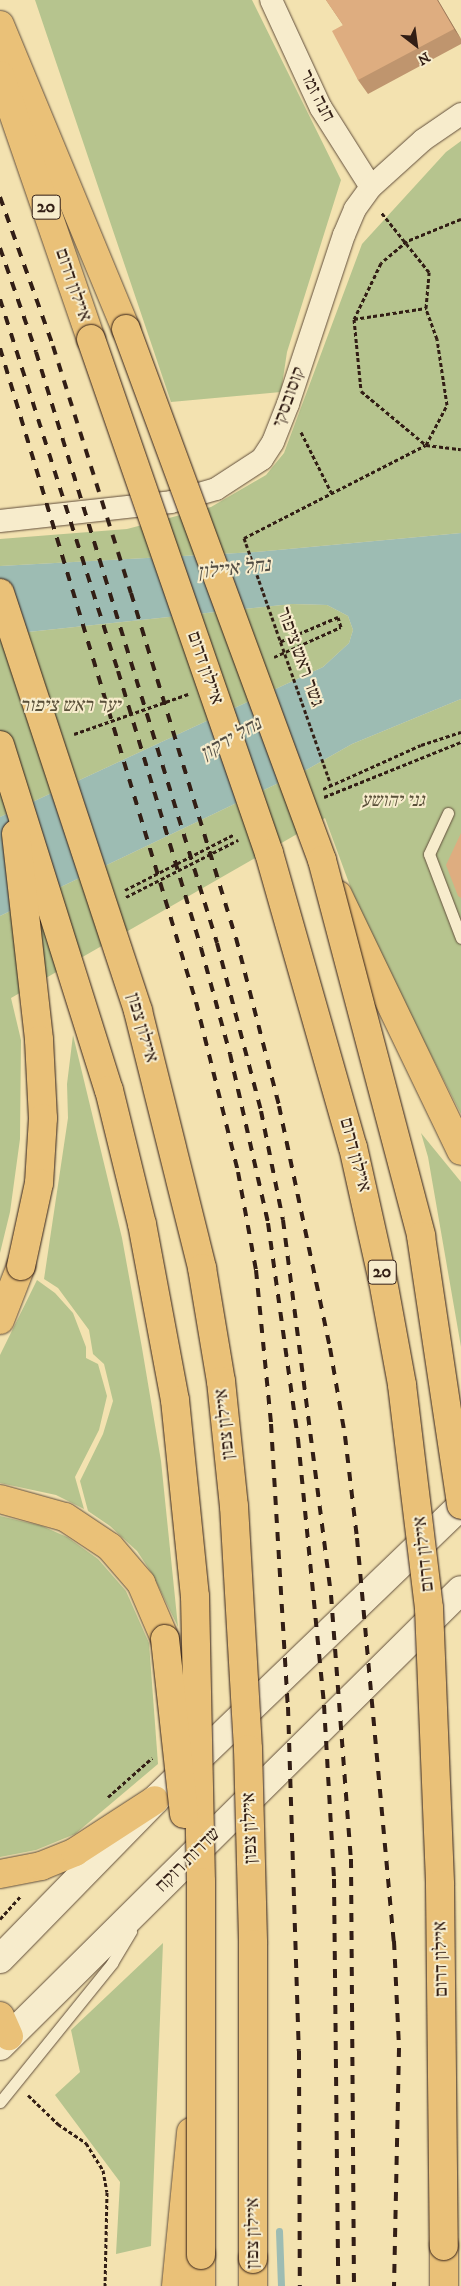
<!DOCTYPE html>
<meta charset="utf-8">
<style>
body{margin:0}
#map{position:relative;width:461px;height:2286px;overflow:hidden;background:#f3e2b0;font-family:"IM FELL DW Pica","Frank Ruhl Libre",serif}
div>[style]{position:absolute}
.green>*{inset:0;background:#b6c48e}
.water>*{inset:0;background:#9dbcb3}
.stream>*{height:7px;margin:-3.5px;padding:0 3.5px;transform-origin:3.5px;border-radius:3.5px;background:#9dbcb3}
.path>*{height:3px;margin-top:-1.5px;transform-origin:0;background:repeating-linear-gradient(90deg,#321e15 0 4px,transparent 0 6.5px)}
.roads{filter:drop-shadow(0 0 1px #624f3c) drop-shadow(0 0 1px #624f3c)}
.service>*{height:11px;margin:-5.5px;padding:0 5.5px;transform-origin:5.5px;border-radius:5.5px;background:#f7eccc}
.minor>*{height:22px;margin:-11px;padding:0 11px;transform-origin:11px;border-radius:11px;background:#f7eccc}
.secondary>*{height:28px;margin:-14px;padding:0 14px;transform-origin:14px;border-radius:14px;background:#f7eccc}
.motorway>*{height:28px;margin:-14px;padding:0 14px;transform-origin:14px;border-radius:14px;background:#eac178}
.rail>*{height:4px;margin-top:-2px;transform-origin:0;background:repeating-linear-gradient(90deg,#321e15 0 9px,transparent 0 18px)}
.path-bridge>*{height:3px;margin-top:-1.5px;transform-origin:0;background:repeating-linear-gradient(90deg,#321e15 0 4px,transparent 0 6.5px)}
.bridges{filter:drop-shadow(0 0 1px #321e15) drop-shadow(0 0 1px #321e15)}
.motorway-bridge>*{height:28px;margin:-14px;padding:0 14px;transform-origin:14px;border-radius:14px;background:#eac178}
.wall>*{inset:0;background:#bf956e}
.shaded-wall>*{inset:0;background:#9b795a}
.building>*{inset:0;background:#dead80}
span{translate:-50% -50%;white-space:nowrap;text-align:center;line-height:1.15;-webkit-text-stroke:4px #f7eccc;paint-order:stroke}
.shield-label span{padding:1px 4px;background:#f7eccc;border:1px solid;border-radius:4px;-webkit-text-stroke-width:0}
.shield-label{font-size:18px;color:#321e15;font-weight:700}
.street-label{font-size:19px;color:#321e15}
.park-label{font-size:19px;color:#5a5039;font-style:italic}
.water-label{font-size:20px;color:#524d44;font-style:italic}
.north{position:absolute;left:391px;top:20px;width:50px;height:50px;-webkit-text-stroke:4px #f7eccc;paint-order:stroke;rotate:150deg;font-size:14px;font-weight:700;line-height:20px;text-align:center;color:#321e15}
.north::after{content:'';display:block;margin:auto;width:18px;height:22px;background:#321e15;clip-path:polygon(50% 0,100% 100%,50% 72%,0 100%)}
</style>
<div id="map">
<div class="green">
<i style="clip-path:polygon(35px 0,252px 0,341px 180px,287px 352px,281px 392px,171px 402px)"></i>
<i style="clip-path:polygon(461px 141px,461px 533px,256px 552px,0 566px,0 539px,127px 529px,211px 507px,266px 475px,284px 453px,362px 244px,446px 152px)"></i>
<i style="clip-path:polygon(292px 604px,327px 605px,348px 616px,353px 630px,349px 643px,323px 667px,0 817px,0 635px)"></i>
<i style="clip-path:polygon(461px 699px,461px 1114px,363px 921px,325px 818px,11px 998px,21px 1040px,20px 1139px,10px 1212px,0 1253px,0 916px,308px 769px,352px 744px)"></i>
<i style="clip-path:polygon(73px 1035px,122px 1238px,142px 1348px,161px 1461px,178px 1627px,153px 1575px,137px 1551px,110px 1526px,88px 1511px,80px 1481px,103px 1434px,113px 1401px,104px 1364px,93px 1354px,89px 1330px,58px 1288px,44px 1279px,68px 1118px,67px 1084px)"></i>
<i style="clip-path:polygon(421px 1133px,461px 1182px,461px 1347px,428px 1157px)"></i>
<i style="clip-path:polygon(37px 1280px,55px 1293px,73px 1313px,86px 1347px,86px 1358px,98px 1364px,107px 1396px,99px 1430px,75px 1477px,84px 1509px,56px 1495px,0 1483px,0 1355px)"></i>
<i style="clip-path:polygon(0 1516px,42px 1526px,67px 1537px,98px 1559px,126px 1591px,149px 1643px,158px 1764px,75px 1834px,36px 1850px,0 1857px)"></i>
<i style="clip-path:polygon(163px 1943px,151px 2246px,116px 2254px,120px 2182px,55px 2095px,80px 2072px,71px 2030px)"></i>
</div>
<div class="water">
<i style="clip-path:polygon(461px 533px,461px 699px,352px 744px,308px 769px,0 916px,0 817px,323px 667px,349px 643px,353px 630px,348px 616px,327px 605px,292px 604px,0 635px,0 566px,256px 552px)"></i>
</div>
<div class="stream">
<i style="left:279px;top:2231px;width:55px;rotate:87.9deg"></i>
</div>
<div class="path">
<i style="left:461px;top:219px;width:58px;rotate:157.8deg"></i>
<i style="left:407px;top:241px;width:34px;rotate:140deg"></i>
<i style="left:381px;top:263px;width:62px;rotate:115.7deg"></i>
<i style="left:354px;top:319px;width:72px;rotate:84.4deg"></i>
<i style="left:361px;top:391px;width:85px;rotate:39.7deg"></i>
<i style="left:426px;top:445px;width:35px;rotate:7deg"></i>
<i style="left:354px;top:319px;width:73px;rotate:-8.7deg"></i>
<i style="left:301px;top:432px;width:67px;rotate:63.4deg"></i>
<i style="left:244px;top:538px;width:204px;rotate:-27.1deg"></i>
<i style="left:426px;top:445px;width:45px;rotate:-62.3deg"></i>
<i style="left:447px;top:405px;width:67px;rotate:-98.6deg"></i>
<i style="left:437px;top:339px;width:33px;rotate:-110deg"></i>
<i style="left:426px;top:308px;width:36px;rotate:-85deg"></i>
<i style="left:429px;top:272px;width:77px;rotate:-128.7deg"></i>
<i style="left:274px;top:657px;width:73px;rotate:-24.1deg"></i>
<i style="left:341px;top:627px;width:10px;rotate:-107deg"></i>
<i style="left:338px;top:617px;width:64px;rotate:157deg"></i>
<i style="left:74px;top:734px;width:121px;rotate:-19.3deg"></i>
<i style="left:323px;top:789px;width:107px;rotate:-24.2deg"></i>
<i style="left:421px;top:745px;width:42px;rotate:-18deg"></i>
<i style="left:324px;top:797px;width:148px;rotate:-21.9deg"></i>
<i style="left:125px;top:890px;width:123px;rotate:-27deg"></i>
<i style="left:126px;top:897px;width:126px;rotate:-27deg"></i>
<i style="left:108px;top:1797px;width:59px;rotate:-41.6deg"></i>
<i style="left:0;top:1919px;width:31px;rotate:-48deg"></i>
<i style="left:28px;top:2095px;width:42px;rotate:44deg"></i>
<i style="left:58px;top:2124px;width:34px;rotate:34deg"></i>
<i style="left:86px;top:2143px;width:32px;rotate:58deg"></i>
<i style="left:103px;top:2170px;width:22px;rotate:80deg"></i>
<i style="left:107px;top:2192px;width:94px;rotate:91.2deg"></i>
</div>
<div class="roads">
<div class="service">
<i style="left:448px;top:813px;width:45px;rotate:114.9deg"></i>
<i style="left:429px;top:854px;width:90px;rotate:69.1deg"></i>
<i style="left:0;top:2102px;width:179px;rotate:-51.1deg"></i>
<i style="left:112px;top:1963px;width:37px;rotate:-59deg"></i>
</div>
<div class="minor">
<i style="left:271px;top:0;width:119px;rotate:65.2deg"></i>
<i style="left:321px;top:108px;width:93px;rotate:57.7deg"></i>
<i style="left:0;top:521px;width:172px;rotate:-6.3deg"></i>
<i style="left:171px;top:502px;width:47px;rotate:-16.1deg"></i>
<i style="left:216px;top:489px;width:55px;rotate:-33.1deg"></i>
<i style="left:262px;top:459px;width:20px;rotate:-57deg"></i>
<i style="left:273px;top:442px;width:41px;rotate:-68.5deg"></i>
<i style="left:288px;top:404px;width:178px;rotate:-71.7deg"></i>
<i style="left:344px;top:235px;width:28px;rotate:-67deg"></i>
<i style="left:355px;top:209px;width:27px;rotate:-54deg"></i>
<i style="left:371px;top:187px;width:70px;rotate:-42.1deg"></i>
<i style="left:423px;top:140px;width:46px;rotate:-34.4deg"></i>
</div>
<div class="secondary">
<i style="left:0;top:1959px;width:222px;rotate:-45.7deg"></i>
<i style="left:155px;top:1800px;width:424px;rotate:-43.9deg"></i>
<i style="left:0;top:2046px;width:648px;rotate:-44.69deg"></i>
</div>
<div class="motorway">
<i style="left:0;top:25px;width:329px;rotate:67.5deg"></i>
<i style="left:0;top:75px;width:279px;rotate:71deg"></i>
<i style="left:338px;top:895px;width:284px;rotate:64.3deg"></i>
<i style="left:0;top:1320px;width:58px;rotate:-68.7deg"></i>
<i style="left:0;top:1499px;width:67px;rotate:15.5deg"></i>
<i style="left:65px;top:1517px;width:54px;rotate:33.7deg"></i>
<i style="left:110px;top:1547px;width:48px;rotate:49.3deg"></i>
<i style="left:141px;top:1583px;width:61px;rotate:66.8deg"></i>
<i style="left:0;top:1874px;width:42px;rotate:-11deg"></i>
<i style="left:41px;top:1866px;width:37px;rotate:-22deg"></i>
<i style="left:75px;top:1852px;width:95px;rotate:-33deg"></i>
<i style="left:0;top:2016px;width:22px;rotate:66deg"></i>
<i style="left:201px;top:2255px;width:31px;rotate:90deg"></i>
<i style="left:253px;top:2259px;width:27px;rotate:90deg"></i>
<i style="left:176px;top:2286px;width:155px;rotate:-84.4deg"></i>
<i style="left:444px;top:2286px;width:40px;rotate:-90deg"></i>
</div>
</div>
<div class="rail">
<i style="left:0;top:197px;width:158px;rotate:70.4deg"></i>
<i style="left:53px;top:346px;width:259px;rotate:72.5deg"></i>
<i style="left:131px;top:593px;width:361px;rotate:73.1deg"></i>
<i style="left:236px;top:938px;width:173px;rotate:75.6deg"></i>
<i style="left:279px;top:1106px;width:247px;rotate:78.1deg"></i>
<i style="left:330px;top:1348px;width:89px;rotate:80.3deg"></i>
<i style="left:345px;top:1436px;width:103px;rotate:83.3deg"></i>
<i style="left:357px;top:1538px;width:405px;rotate:84.8deg"></i>
<i style="left:394px;top:1941px;width:107px;rotate:87.3deg"></i>
<i style="left:399px;top:2048px;width:238px;rotate:91.2deg"></i>
<i style="left:0;top:248px;width:110px;rotate:70.9deg"></i>
<i style="left:36px;top:352px;width:618px;rotate:72.97deg"></i>
<i style="left:217px;top:943px;width:174px;rotate:75.3deg"></i>
<i style="left:261px;top:1111px;width:111px;rotate:78.6deg"></i>
<i style="left:283px;top:1220px;width:378px;rotate:82.7deg"></i>
<i style="left:331px;top:1595px;width:265px;rotate:85.7deg"></i>
<i style="left:351px;top:1859px;width:427px;rotate:89.6deg"></i>
<i style="left:0;top:299px;width:390px;rotate:72.4deg"></i>
<i style="left:118px;top:671px;width:289px;rotate:73.3deg"></i>
<i style="left:201px;top:948px;width:110px;rotate:74.7deg"></i>
<i style="left:230px;top:1054px;width:173px;rotate:77.3deg"></i>
<i style="left:268px;top:1223px;width:218px;rotate:82.1deg"></i>
<i style="left:298px;top:1439px;width:267px;rotate:84.4deg"></i>
<i style="left:324px;top:1705px;width:174px;rotate:86.7deg"></i>
<i style="left:334px;top:1879px;width:407px;rotate:89.4deg"></i>
<i style="left:0;top:348px;width:683px;rotate:73.32deg"></i>
<i style="left:196px;top:1002px;width:175px;rotate:76.1deg"></i>
<i style="left:238px;top:1172px;width:100px;rotate:79.6deg"></i>
<i style="left:256px;top:1270px;width:155px;rotate:84.4deg"></i>
<i style="left:271px;top:1424px;width:284px;rotate:86.6deg"></i>
<i style="left:288px;top:1707px;width:344px;rotate:88.2deg"></i>
<i style="left:299px;top:2051px;width:235px;rotate:89.8deg"></i>
</div>
<div class="path-bridge">
<i style="left:244px;top:538px;width:262px;rotate:70.6deg"></i>
</div>
<div class="bridges">
<div class="motorway-bridge">
<i style="left:126px;top:329px;width:566px;rotate:69.74deg"></i>
<i style="left:322px;top:860px;width:389px;rotate:75.2deg"></i>
<i style="left:421px;top:1236px;width:272px;rotate:81.5deg"></i>
<i style="left:91px;top:339px;width:544px;rotate:70.9deg"></i>
<i style="left:269px;top:853px;width:306px;rotate:74.1deg"></i>
<i style="left:353px;top:1147px;width:137px;rotate:77.4deg"></i>
<i style="left:383px;top:1281px;width:106px;rotate:79.6deg"></i>
<i style="left:402px;top:1385px;width:225px;rotate:83.1deg"></i>
<i style="left:429px;top:1608px;width:277px;rotate:87.7deg"></i>
<i style="left:440px;top:1885px;width:361px;rotate:89.4deg"></i>
<i style="left:0;top:593px;width:440px;rotate:71.7deg"></i>
<i style="left:138px;top:1011px;width:265px;rotate:76deg"></i>
<i style="left:202px;top:1268px;width:115px;rotate:80.5deg"></i>
<i style="left:221px;top:1381px;width:126px;rotate:84.1deg"></i>
<i style="left:234px;top:1506px;width:243px;rotate:86.7deg"></i>
<i style="left:248px;top:1749px;width:195px;rotate:88.5deg"></i>
<i style="left:253px;top:1944px;width:315px;rotate:90deg"></i>
<i style="left:0;top:745px;width:362px;rotate:72.5deg"></i>
<i style="left:109px;top:1090px;width:138px;rotate:76.2deg"></i>
<i style="left:142px;top:1224px;width:179px;rotate:79.4deg"></i>
<i style="left:175px;top:1400px;width:197px;rotate:84.2deg"></i>
<i style="left:195px;top:1596px;width:286px;rotate:88.8deg"></i>
<i style="left:201px;top:1882px;width:373px;rotate:90deg"></i>
<i style="left:16px;top:834px;width:207px;rotate:83.6deg"></i>
<i style="left:39px;top:1040px;width:78px;rotate:87.1deg"></i>
<i style="left:43px;top:1118px;width:65px;rotate:93.5deg"></i>
<i style="left:39px;top:1183px;width:85px;rotate:102.2deg"></i>
<i style="left:165px;top:1639px;width:176px;rotate:83.8deg"></i>
</div>
</div>
<div class="wall">
<i style="clip-path:polygon(326px 0,438px 0,461px 39px,461px 44px,368px 94px,358px 80px,343px 25px)"></i>
</div>
<div class="shaded-wall">
<i style="clip-path:polygon(437px 0,438px 0,461px 39px,454px 29px)"></i>
</div>
<div class="building">
<i style="clip-path:polygon(326px 0,437px 0,454px 29px,358px 80px,332px 31px,343px 25px)"></i>
<i style="clip-path:polygon(461px 833px,461px 898px,458px 896px,446px 865px)"></i>
</div>
<div class="shield-label">
<span style="left:46px;top:207px">20</span>
<span style="left:382px;top:1272px">20</span>
</div>
<div class="street-label">
<span style="left:317px;top:96px;rotate:63deg">חנה זמר</span>
<span style="left:73px;top:285px;rotate:71deg">איילון דרום</span>
<span style="left:289px;top:397px;rotate:-70deg">קוסובסקי</span>
<span style="left:300px;top:657px;rotate:70deg">גשר ראש ציפור</span>
<span style="left:205px;top:668px;rotate:71deg">איילון דרום</span>
<span style="left:142px;top:1028px;rotate:74deg">איילון צפון</span>
<span style="left:355px;top:1155px;rotate:75deg">איילון דרום</span>
<span style="left:225px;top:1424px;rotate:-96deg">איילון צפון</span>
<span style="left:424px;top:1554px;rotate:-96deg">איילון דרום</span>
<span style="left:250px;top:1828px;rotate:-92deg">איילון צפון</span>
<span style="left:188px;top:1860px;rotate:-45deg">שדרות רוקח</span>
<span style="left:441px;top:1959px;rotate:-91deg">איילון דרום</span>
<span style="left:253px;top:2233px;rotate:-90deg">איילון צפון</span>
</div>
<div class="park-label">
<span style="left:70px;top:706px">יער ראש ציפור</span>
<span style="left:393px;top:801px">גני יהושע</span>
</div>
<div class="water-label">
<span style="left:234px;top:569px;rotate:-6deg">נחל איילון</span>
<span style="left:231px;top:739px;rotate:-30deg">נחל ירקון</span>
</div>
<div class="north">N</div>
</div>
